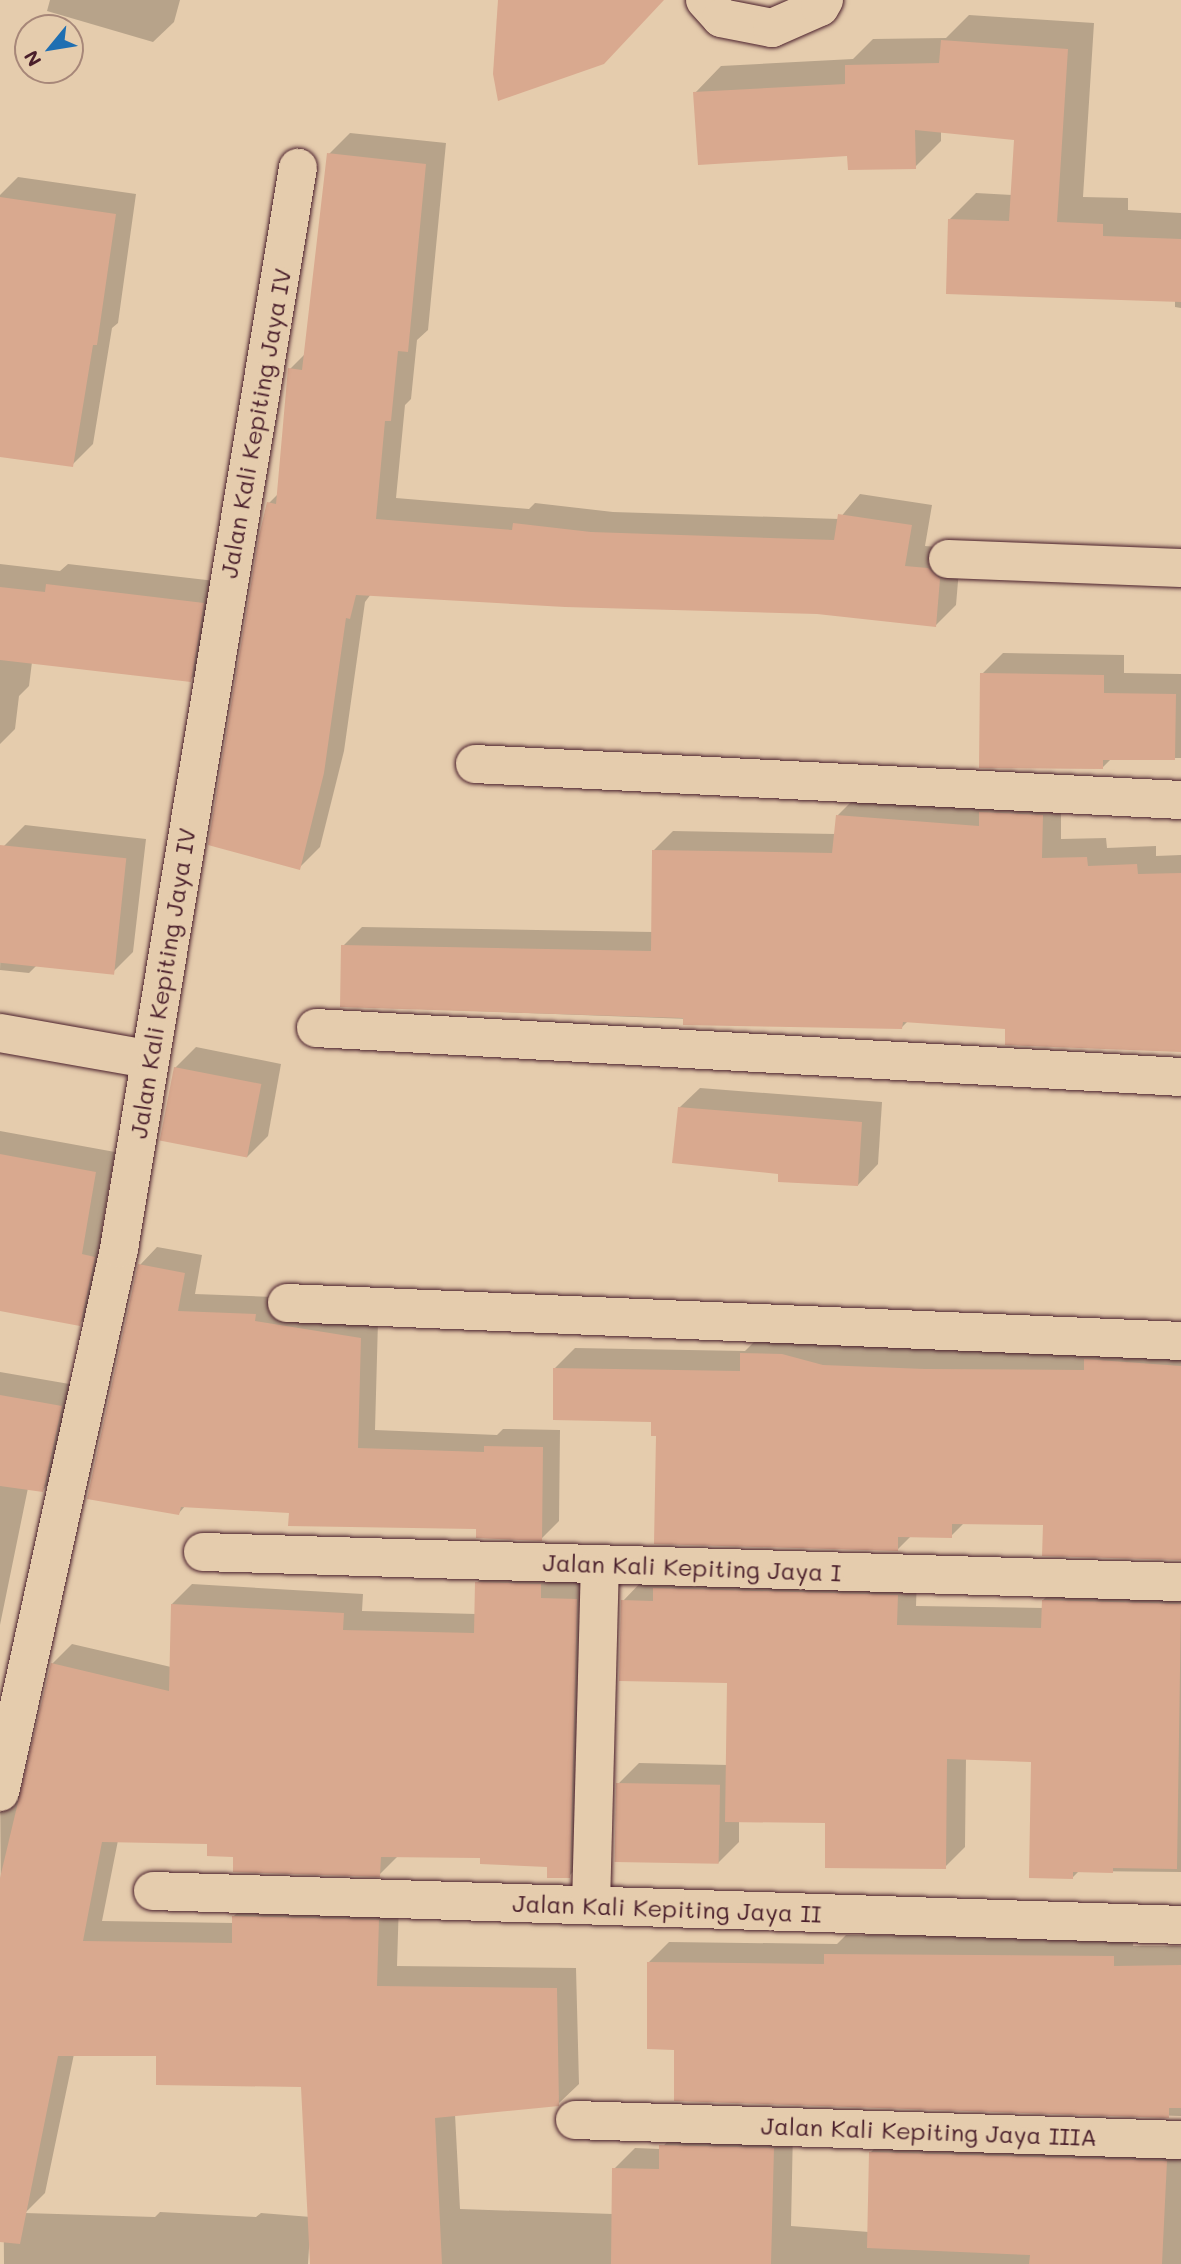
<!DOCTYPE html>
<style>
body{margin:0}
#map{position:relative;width:1181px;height:2264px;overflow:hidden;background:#e5ccad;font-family:Mali,sans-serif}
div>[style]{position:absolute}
.shadow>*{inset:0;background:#0003}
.building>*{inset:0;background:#d9a98f;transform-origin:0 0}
.roads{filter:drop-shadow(0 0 2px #4a1f2b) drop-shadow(0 0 2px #4a1f2b)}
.minor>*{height:38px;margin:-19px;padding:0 19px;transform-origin:19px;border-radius:19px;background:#e5ccad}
span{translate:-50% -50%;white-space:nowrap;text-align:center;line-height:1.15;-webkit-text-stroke:7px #e5ccad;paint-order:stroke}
.street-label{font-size:24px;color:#4a1f2b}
.north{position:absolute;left:14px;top:14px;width:70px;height:70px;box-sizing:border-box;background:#e5ccad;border:2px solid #a78779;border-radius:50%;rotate:240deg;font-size:19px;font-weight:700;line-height:28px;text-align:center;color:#4a1f2b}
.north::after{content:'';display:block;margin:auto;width:24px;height:32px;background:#1f6fb2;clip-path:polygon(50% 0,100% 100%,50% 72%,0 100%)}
</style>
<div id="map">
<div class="shadow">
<i style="clip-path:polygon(50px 0,180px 0,174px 22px,153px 42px,47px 11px)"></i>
<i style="clip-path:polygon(969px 15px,1094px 23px,1083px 197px,1128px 198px,1128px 210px,1181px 213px,1181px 308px,1175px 307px,1175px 300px,949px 220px,976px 193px,1012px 195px,1016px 138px,941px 131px,941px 141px,915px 167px,849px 155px,695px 93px,721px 66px,853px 59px,873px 39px,946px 38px)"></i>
<i style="clip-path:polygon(350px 133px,446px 143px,428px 330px,417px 340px,411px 399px,405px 405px,396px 498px,529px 509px,535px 503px,613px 512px,839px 519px,860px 494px,932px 505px,925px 546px,949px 548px,960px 558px,956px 605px,935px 626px,817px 613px,371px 594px,365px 602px,344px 751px,320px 847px,299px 868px,269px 503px,279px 493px,290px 369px,306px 353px,329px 154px)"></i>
<i style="clip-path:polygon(18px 177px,136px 194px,118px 323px,112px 328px,93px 444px,72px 465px,0 455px,0 195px)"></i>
<i style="clip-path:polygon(0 564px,60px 571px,68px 564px,224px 582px,211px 660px,190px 680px,32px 662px,29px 686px,19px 696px,15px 729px,0 744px)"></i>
<i style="clip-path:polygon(1003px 653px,1124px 655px,1124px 673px,1181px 674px,1181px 758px,1112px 758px,1103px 767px,982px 674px)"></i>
<i style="clip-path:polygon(857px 796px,1061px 796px,1061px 839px,1106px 838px,1107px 848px,1156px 846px,1156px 856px,1181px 855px,1181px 1051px,1007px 1043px,1007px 1028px,909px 1020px,902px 1027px,342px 1006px,343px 946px,362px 927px,653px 932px,654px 850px,673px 831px,836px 834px,838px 815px)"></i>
<i style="clip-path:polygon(25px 825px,146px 839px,133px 952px,112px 973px,38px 964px,29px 973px,0 970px,4px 846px)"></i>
<i style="clip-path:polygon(196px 1047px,281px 1064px,268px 1136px,247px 1157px,175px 1068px)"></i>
<i style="clip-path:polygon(700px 1088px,882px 1102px,878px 1164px,858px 1185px,780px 1172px,679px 1108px)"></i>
<i style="clip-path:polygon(0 1131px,115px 1152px,101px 1234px,114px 1237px,100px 1303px,79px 1324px,0 1309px)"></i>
<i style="clip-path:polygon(157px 1247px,202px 1255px,195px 1294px,273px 1297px,378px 1321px,375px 1430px,497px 1435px,503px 1429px,560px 1430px,559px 1521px,541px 1539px,478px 1528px,290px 1511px,186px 1505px,179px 1513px,140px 1265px)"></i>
<i style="clip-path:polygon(762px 1334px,1181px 1344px,1181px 1558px,1045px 1524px,965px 1522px,951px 1536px,911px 1536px,897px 1550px,658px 1435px,653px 1420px,555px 1368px,575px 1348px,745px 1351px)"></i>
<i style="clip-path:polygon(0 1372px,81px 1386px,63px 1469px,43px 1490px,28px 1488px,0 1625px)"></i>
<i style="clip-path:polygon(497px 1563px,596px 1579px,589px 1856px,569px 1876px,549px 1865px,482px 1857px,399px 1855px,379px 1875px,235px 1855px,209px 1813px,52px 1664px,72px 1644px,171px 1667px,172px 1604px,192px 1584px,363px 1594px,362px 1611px,476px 1614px,477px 1583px)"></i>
<i style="clip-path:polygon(917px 1576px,916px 1606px,1043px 1608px,1043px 1600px,1064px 1580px,1181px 1584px,1181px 1872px,1079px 1871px,1072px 1878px,1033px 1760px,966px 1758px,965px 1847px,945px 1867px,827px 1821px,739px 1820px,739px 1842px,718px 1863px,618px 1784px,639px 1763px,728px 1765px,729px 1682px,623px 1601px,643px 1580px)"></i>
<i style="clip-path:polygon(0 1777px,17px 1794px,129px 1785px,102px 1921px,234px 1923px,234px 1916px,254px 1896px,399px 1901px,397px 1966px,576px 1968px,579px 2084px,558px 2104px,455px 2114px,460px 2209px,613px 2214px,614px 2169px,635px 2148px,661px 2149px,681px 2125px,793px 2129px,791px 2226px,869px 2232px,871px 2152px,891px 2132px,1181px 2139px,1181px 2264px,363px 2264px,360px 2073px,158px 2054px,74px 2054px,45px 2193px,25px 2213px,155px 2217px,160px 2212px,256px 2217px,261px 2213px,311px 2217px,308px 2264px,4px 2264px)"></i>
<i style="clip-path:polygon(846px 1935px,1134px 1936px,1133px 1946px,1181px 1946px,1181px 2116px,676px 2100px,676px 2048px,648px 1963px,669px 1942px,837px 1944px)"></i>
</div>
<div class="building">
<i style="clip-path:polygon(498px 0,664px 0,604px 64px,498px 101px,493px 74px)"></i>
<i style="clip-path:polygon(941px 40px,1068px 49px,1057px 222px,1103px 224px,1103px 236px,1181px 239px,1181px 302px,946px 294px,948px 219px,1009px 221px,1014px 140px,915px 130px,916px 169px,848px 170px,847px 156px,698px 165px,693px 92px,845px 84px,845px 65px,939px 63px)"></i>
<i style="clip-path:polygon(327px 153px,426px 164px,408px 352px,398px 351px,391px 421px,385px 421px,376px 519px,512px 530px,513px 523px,591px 532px,834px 540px,838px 514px,912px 525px,905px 566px,928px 568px,940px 579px,936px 627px,817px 614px,565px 607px,356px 595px,350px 619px,346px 618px,324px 773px,300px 870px,208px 845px,259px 536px,267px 502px,276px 504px,288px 368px,302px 370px)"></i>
<i style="clip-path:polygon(0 197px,116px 214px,97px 345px,93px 345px,73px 467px,0 457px)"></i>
<i style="clip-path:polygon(46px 584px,204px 603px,191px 682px,0 660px,0 587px,45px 592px)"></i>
<i style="clip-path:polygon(980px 673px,1104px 675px,1104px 693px,1176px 694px,1175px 760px,1103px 760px,1103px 769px,979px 768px)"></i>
<i style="clip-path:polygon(979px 812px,1043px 815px,1042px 858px,1087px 857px,1088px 866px,1137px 864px,1138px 874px,1181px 873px,1181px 1052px,1005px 1045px,1005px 1029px,903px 1022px,902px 1029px,683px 1025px,683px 1018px,340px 1007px,341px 945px,651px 951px,652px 850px,832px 853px,836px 815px,979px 826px)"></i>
<i style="left:0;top:845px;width:127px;height:117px;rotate:6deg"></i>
<i style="left:174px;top:1067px;width:89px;height:75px;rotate:11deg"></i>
<i style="clip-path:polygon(678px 1107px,862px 1122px,858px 1186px,778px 1182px,778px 1174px,672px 1163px)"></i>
<i style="clip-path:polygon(0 1154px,96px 1172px,82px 1254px,95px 1257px,80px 1326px,0 1311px)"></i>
<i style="clip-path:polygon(138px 1264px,185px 1273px,178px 1311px,256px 1314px,255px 1321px,361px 1338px,358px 1448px,484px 1452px,484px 1446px,543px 1447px,542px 1541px,476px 1538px,476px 1529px,288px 1526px,289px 1513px,181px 1507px,179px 1515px,87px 1499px)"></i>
<i style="clip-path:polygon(740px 1353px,782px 1354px,823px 1365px,925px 1369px,1084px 1370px,1084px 1359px,1181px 1366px,1181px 1560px,1042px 1556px,1043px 1525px,952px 1524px,952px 1538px,898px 1537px,898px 1551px,654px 1544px,656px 1436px,651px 1436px,651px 1422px,553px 1420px,553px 1368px,740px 1371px)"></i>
<i style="clip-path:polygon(0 1395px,62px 1406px,43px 1492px,0 1486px)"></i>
<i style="clip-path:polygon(475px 1582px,541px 1584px,541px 1598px,577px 1599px,570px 1878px,547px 1878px,547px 1867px,480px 1864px,480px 1858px,381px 1857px,380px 1877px,233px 1872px,233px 1857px,207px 1856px,207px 1844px,102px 1842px,83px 1941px,232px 1943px,232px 1916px,379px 1920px,377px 1986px,557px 1988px,559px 2106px,435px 2118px,442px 2264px,310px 2264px,301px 2087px,156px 2085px,156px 2056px,58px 2056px,20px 2244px,0 2242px,0 1878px,51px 1663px,169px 1691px,171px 1604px,344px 1613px,343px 1630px,474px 1633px)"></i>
<i style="clip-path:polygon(653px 1588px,898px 1595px,897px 1625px,1041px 1628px,1042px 1600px,1181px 1604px,1177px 1869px,1113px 1868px,1113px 1873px,1073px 1872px,1073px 1879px,1029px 1878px,1031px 1762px,947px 1759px,946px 1869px,825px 1868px,825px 1823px,725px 1822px,727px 1683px,619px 1681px,621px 1600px,653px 1601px)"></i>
<i style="left:616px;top:1783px;width:104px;height:79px;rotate:1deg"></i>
<i style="clip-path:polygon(824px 1954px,1114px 1956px,1114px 1966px,1181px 1965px,1181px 2108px,1169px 2108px,1169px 2118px,674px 2101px,674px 2050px,647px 2049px,647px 1962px,824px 1964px)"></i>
<i style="clip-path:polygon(659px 2145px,774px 2148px,771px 2264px,611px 2264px,612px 2168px,659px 2169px)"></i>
<i style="clip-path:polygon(869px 2152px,1167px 2161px,1162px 2264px,1029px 2264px,1030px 2255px,867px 2248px)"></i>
</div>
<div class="roads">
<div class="minor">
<i style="left:705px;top:0;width:24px;rotate:48deg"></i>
<i style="left:721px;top:18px;width:52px;rotate:11.1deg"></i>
<i style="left:772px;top:28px;width:52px;rotate:-23.6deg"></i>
<i style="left:820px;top:7px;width:8px;rotate:-60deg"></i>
<i style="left:948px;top:559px;width:233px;rotate:2.2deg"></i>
<i style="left:475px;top:764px;width:707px;rotate:2.92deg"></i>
<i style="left:316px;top:1028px;width:866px;rotate:3.24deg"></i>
<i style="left:0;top:1033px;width:150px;rotate:10deg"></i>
<i style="left:287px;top:1303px;width:895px;rotate:2.43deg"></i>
<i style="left:203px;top:1552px;width:978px;rotate:1.76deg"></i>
<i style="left:0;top:1792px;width:556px;rotate:-77.64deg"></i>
<i style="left:119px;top:1249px;width:1096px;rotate:-80.6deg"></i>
<i style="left:153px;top:1891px;width:1029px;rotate:1.89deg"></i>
<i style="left:591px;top:1905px;width:341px;rotate:-88.5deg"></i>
<i style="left:575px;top:2120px;width:606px;rotate:1.89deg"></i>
</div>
</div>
<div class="street-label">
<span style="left:255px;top:423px;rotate:-80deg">Jalan Kali Kepiting Jaya IV</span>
<span style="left:162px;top:983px;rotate:-81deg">Jalan Kali Kepiting Jaya IV</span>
<span style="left:692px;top:1567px;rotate:2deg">Jalan Kali Kepiting Jaya I</span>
<span style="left:667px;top:1908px;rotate:2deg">Jalan Kali Kepiting Jaya II</span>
<span style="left:929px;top:2131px;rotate:2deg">Jalan Kali Kepiting Jaya IIIA</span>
</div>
<div class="north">N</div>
</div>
